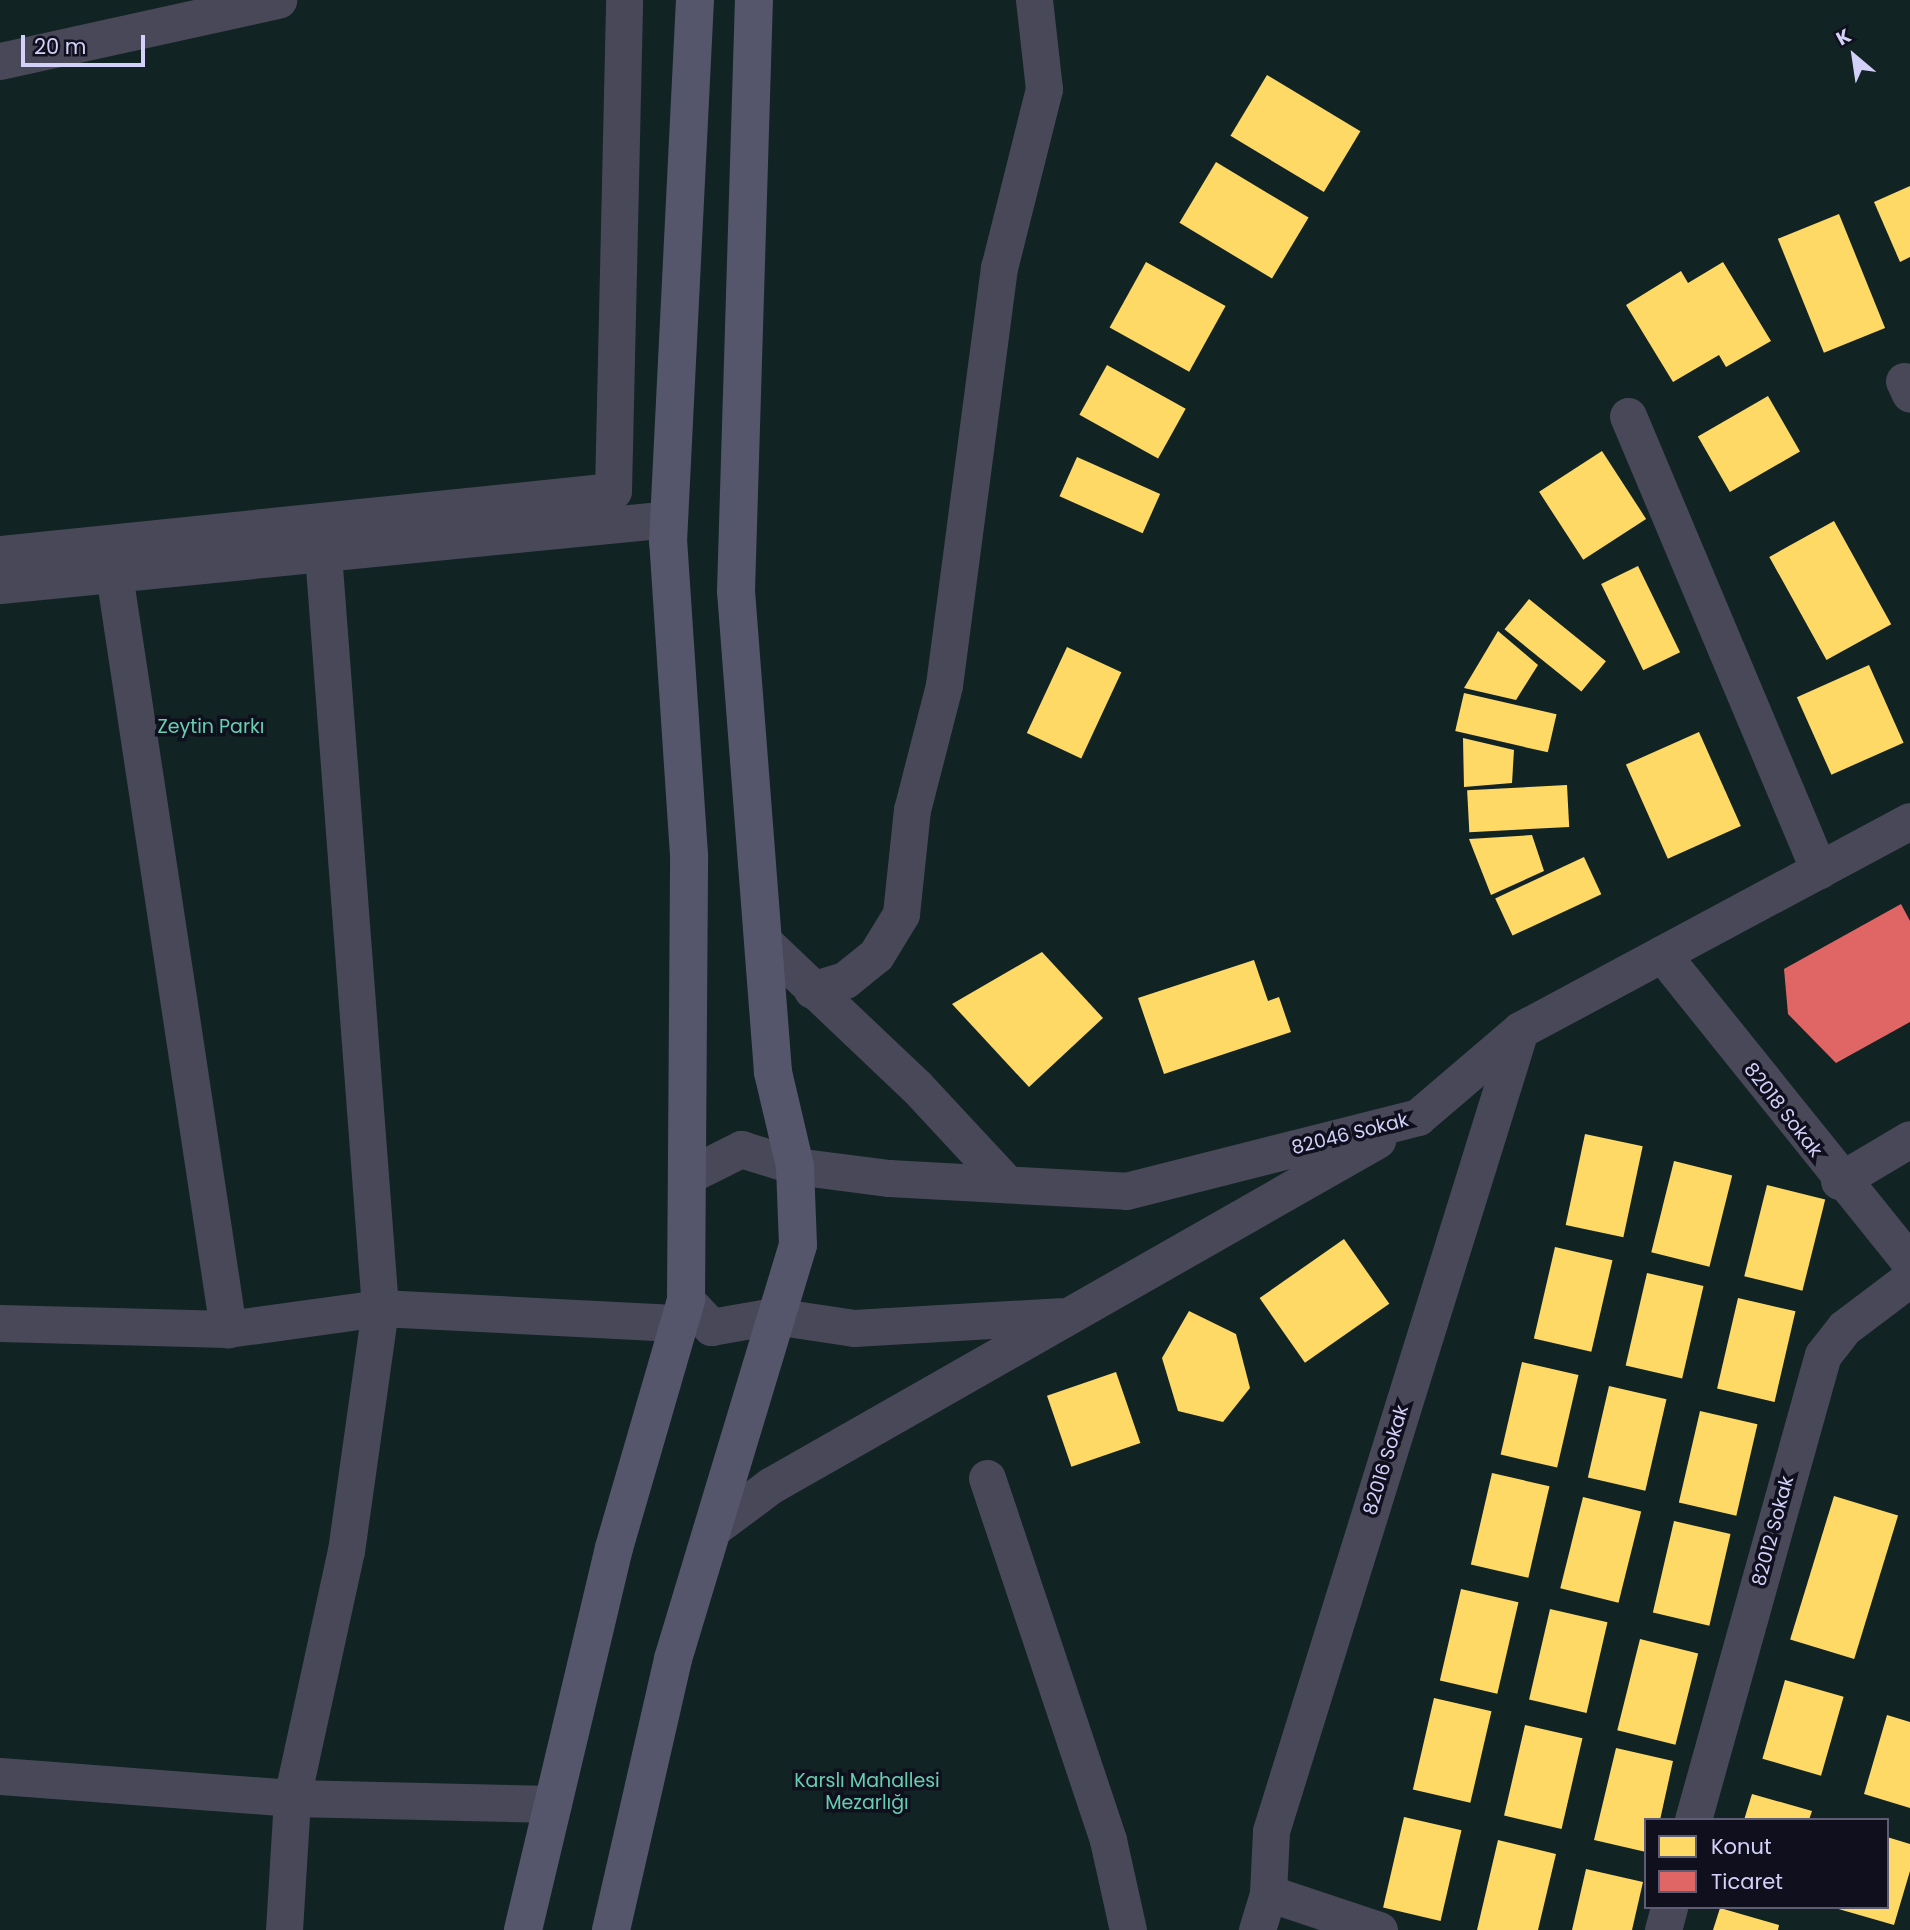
<!DOCTYPE html>
<meta charset="utf-8">
<style>
body{margin:0}
#map{position:relative;width:1910px;height:1930px;overflow:hidden;background:#13121a;font-family:Poppins,sans-serif}
div>[style]{position:absolute}
.green>*{inset:0;background:#122324}
.homes>*{inset:0;background:#ffd966;transform-origin:0 0}
.shops>*{inset:0;background:#e06666}
.street>*{height:37px;margin:-18.5px;padding:0 18.5px;transform-origin:18.5px;border-radius:18.5px;background:#494859}
.secondary>*{height:38px;margin:-19px;padding:0 19px;transform-origin:19px;border-radius:19px;background:#55566c}
span{translate:-50% -50%;white-space:nowrap;text-align:center;line-height:1.15;-webkit-text-stroke:7px #100f1d;paint-order:stroke}
.park-label{font-size:19px;color:#67cfb0}
.street-label{font-size:19px;color:#d3d1f9}
.legend{position:absolute;left:1644px;top:1818px;width:245px;height:91px;box-sizing:border-box;background:#100f1d;border:2px solid #5e5d75;margin:0;padding:9px 12px;list-style:none;font-size:21px;color:#d3d1f9}
.legend li{display:flex;align-items:center;gap:14px;height:35px}
.legend b{width:35px;border:2px solid #5e5d75}
.north{position:absolute;left:1819px;top:21px;width:70px;height:70px;-webkit-text-stroke:5px #100f1d;paint-order:stroke;rotate:331deg;font-size:19px;font-weight:700;line-height:28px;text-align:center;color:#d3d1f9}
.north::after{content:'';display:block;margin:auto;width:24px;height:32px;background:#d3d1f9;clip-path:polygon(50% 0,100% 100%,50% 72%,0 100%)}
.scale{position:absolute;left:21px;top:35px;width:124px;height:32px;box-sizing:border-box;border:4px solid #d3d1f9;border-top:0;padding-left:9px;font-size:21px;line-height:24px;white-space:nowrap;color:#d3d1f9;-webkit-text-stroke:5px #100f1d;paint-order:stroke}
</style>
<div id="map">
<div class="green">
<i style="clip-path:polygon(evenodd,0 0,1910px 0,1910px 1930px,0 1930px,0 0,1646px 1820px,1887px 1820px,1887px 1907px,1646px 1907px,1646px 1820px)"></i>
</div>
<div class="homes">
<i style="left:1267px;top:75px;width:109px;height:71px;rotate:31deg"></i>
<i style="left:1216px;top:162px;width:108px;height:71px;rotate:31deg"></i>
<i style="clip-path:polygon(1910px 186px,1910px 257px,1900px 262px,1874px 202px)"></i>
<i style="left:1839px;top:214px;width:123px;height:66px;rotate:68deg"></i>
<i style="left:1146px;top:262px;width:91px;height:75px;rotate:29deg"></i>
<i style="clip-path:polygon(1723px 262px,1771px 341px,1726px 367px,1719px 355px,1673px 382px,1626px 305px,1681px 271px,1688px 283px)"></i>
<i style="left:1107px;top:365px;width:90px;height:57px;rotate:29deg"></i>
<i style="left:1768px;top:396px;width:64px;height:81px;rotate:60deg"></i>
<i style="left:1602px;top:451px;width:81px;height:75px;rotate:57deg"></i>
<i style="left:1077px;top:457px;width:91px;height:43px;rotate:24deg"></i>
<i style="left:1834px;top:521px;width:118px;height:74px;rotate:61deg"></i>
<i style="left:1638px;top:566px;width:96px;height:41px;rotate:64deg"></i>
<i style="left:1529px;top:599px;width:99px;height:39px;rotate:39deg"></i>
<i style="clip-path:polygon(1498px 631px,1538px 665px,1516px 700px,1464px 688px)"></i>
<i style="left:1067px;top:647px;width:60px;height:95px;rotate:25deg"></i>
<i style="left:1869px;top:665px;width:85px;height:79px;rotate:66deg"></i>
<i style="left:1464px;top:693px;width:95px;height:39px;rotate:13deg"></i>
<i style="left:1699px;top:732px;width:103px;height:80px;rotate:66deg"></i>
<i style="clip-path:polygon(1463px 738px,1514px 750px,1512px 783px,1464px 787px)"></i>
<i style="left:1567px;top:785px;width:42px;height:100px;rotate:87deg"></i>
<i style="clip-path:polygon(1532px 835px,1544px 871px,1491px 895px,1469px 839px)"></i>
<i style="left:1584px;top:857px;width:41px;height:98px;rotate:65deg"></i>
<i style="clip-path:polygon(1042px 952px,1103px 1018px,1029px 1087px,952px 1004px)"></i>
<i style="clip-path:polygon(1254px 960px,1268px 1001px,1279px 997px,1291px 1032px,1164px 1074px,1138px 998px)"></i>
<i style="left:1585px;top:1134px;width:59px;height:93px;rotate:12deg"></i>
<i style="left:1674px;top:1161px;width:60px;height:94px;rotate:14deg"></i>
<i style="left:1767px;top:1185px;width:60px;height:94px;rotate:14deg"></i>
<i style="left:1344px;top:1239px;width:79px;height:103px;rotate:55deg"></i>
<i style="left:1555px;top:1247px;width:59px;height:94px;rotate:13deg"></i>
<i style="left:1647px;top:1273px;width:58px;height:95px;rotate:13deg"></i>
<i style="left:1738px;top:1298px;width:59px;height:93px;rotate:13deg"></i>
<i style="clip-path:polygon(1189px 1311px,1236px 1334px,1250px 1388px,1223px 1422px,1178px 1411px,1162px 1358px)"></i>
<i style="left:1522px;top:1362px;width:58px;height:95px;rotate:13deg"></i>
<i style="left:1116px;top:1372px;width:75px;height:73px;rotate:71deg"></i>
<i style="left:1609px;top:1386px;width:59px;height:94px;rotate:13deg"></i>
<i style="left:1700px;top:1411px;width:59px;height:94px;rotate:13deg"></i>
<i style="left:1492px;top:1473px;width:59px;height:94px;rotate:13deg"></i>
<i style="left:1834px;top:1496px;width:67px;height:150px;rotate:17deg"></i>
<i style="left:1583px;top:1497px;width:60px;height:94px;rotate:14deg"></i>
<i style="left:1674px;top:1521px;width:58px;height:94px;rotate:13deg"></i>
<i style="left:1461px;top:1589px;width:59px;height:94px;rotate:13deg"></i>
<i style="left:1550px;top:1609px;width:59px;height:93px;rotate:13deg"></i>
<i style="left:1640px;top:1639px;width:60px;height:94px;rotate:14deg"></i>
<i style="left:1785px;top:1680px;width:61px;height:82px;rotate:16deg"></i>
<i style="left:1434px;top:1698px;width:59px;height:94px;rotate:13deg"></i>
<i style="clip-path:polygon(1887px 1715px,1910px 1722px,1910px 1808px,1864px 1794px)"></i>
<i style="left:1525px;top:1725px;width:59px;height:93px;rotate:13deg"></i>
<i style="clip-path:polygon(1616px 1748px,1673px 1761px,1660px 1820px,1646px 1820px,1646px 1852px,1594px 1840px)"></i>
<i style="clip-path:polygon(1752px 1794px,1812px 1811px,1809px 1820px,1744px 1820px)"></i>
<i style="left:1404px;top:1817px;width:59px;height:93px;rotate:13deg"></i>
<i style="clip-path:polygon(1887px 1837px,1910px 1844px,1910px 1871px,1894px 1925px,1835px 1908px,1887px 1907px)"></i>
<i style="clip-path:polygon(1498px 1840px,1556px 1854px,1538px 1930px,1477px 1930px)"></i>
<i style="clip-path:polygon(1586px 1869px,1643px 1882px,1632px 1930px,1572px 1930px)"></i>
<i style="clip-path:polygon(1720px 1908px,1779px 1925px,1778px 1930px,1713px 1930px)"></i>
</div>
<div class="shops">
<i style="clip-path:polygon(1901px 904px,1910px 921px,1910px 1022px,1836px 1063px,1788px 1014px,1784px 969px)"></i>
</div>
<div class="street">
<i style="left:0;top:61px;width:285px;rotate:-12.4deg"></i>
<i style="left:1904px;top:381px;width:14px;rotate:65deg"></i>
<i style="left:1628px;top:416px;width:493px;rotate:67.2deg"></i>
<i style="left:0;top:554px;width:616px;rotate:-5.87deg"></i>
<i style="left:613px;top:491px;width:491px;rotate:-88.7deg"></i>
<i style="left:114px;top:574px;width:764px;rotate:81.41deg"></i>
<i style="left:0;top:585px;width:672px;rotate:-5.63deg"></i>
<i style="left:763px;top:941px;width:211px;rotate:43.5deg"></i>
<i style="left:916px;top:1086px;width:134px;rotate:47.1deg"></i>
<i style="left:1662px;top:954px;width:395px;rotate:51.2deg"></i>
<i style="left:812px;top:990px;width:34px;rotate:-17deg"></i>
<i style="left:845px;top:980px;width:40px;rotate:-39deg"></i>
<i style="left:876px;top:955px;width:48px;rotate:-58.6deg"></i>
<i style="left:901px;top:914px;width:105px;rotate:-84deg"></i>
<i style="left:912px;top:810px;width:129px;rotate:-75.6deg"></i>
<i style="left:944px;top:685px;width:421px;rotate:-82.5deg"></i>
<i style="left:999px;top:268px;width:185px;rotate:-75.9deg"></i>
<i style="left:1044px;top:89px;width:90px;rotate:-96.4deg"></i>
<i style="left:691px;top:1174px;width:56px;rotate:-26.6deg"></i>
<i style="left:741px;top:1149px;width:57px;rotate:17.5deg"></i>
<i style="left:795px;top:1166px;width:95px;rotate:7.3deg"></i>
<i style="left:889px;top:1178px;width:237px;rotate:3.1deg"></i>
<i style="left:1126px;top:1191px;width:301px;rotate:-14.2deg"></i>
<i style="left:1418px;top:1117px;width:134px;rotate:-40.5deg"></i>
<i style="left:1520px;top:1030px;width:442px;rotate:-28.2deg"></i>
<i style="left:1839px;top:1181px;width:82px;rotate:-30.6deg"></i>
<i style="left:686px;top:1300px;width:37px;rotate:47deg"></i>
<i style="left:711px;top:1327px;width:64px;rotate:-9.9deg"></i>
<i style="left:774px;top:1316px;width:81px;rotate:8.5deg"></i>
<i style="left:854px;top:1328px;width:206px;rotate:-3.3deg"></i>
<i style="left:0;top:1323px;width:228px;rotate:1.5deg"></i>
<i style="left:228px;top:1329px;width:153px;rotate:-7.9deg"></i>
<i style="left:380px;top:1308px;width:300px;rotate:2.9deg"></i>
<i style="left:987px;top:1478px;width:382px;rotate:71.5deg"></i>
<i style="left:1108px;top:1840px;width:92px;rotate:77.5deg"></i>
<i style="left:711px;top:1530px;width:74px;rotate:-36.7deg"></i>
<i style="left:770px;top:1486px;width:699px;rotate:-29.68deg"></i>
<i style="left:0;top:1776px;width:293px;rotate:4.3deg"></i>
<i style="left:292px;top:1798px;width:261px;rotate:1.3deg"></i>
<i style="left:1693px;top:1820px;width:483px;rotate:-74.4deg"></i>
<i style="left:1823px;top:1355px;width:34px;rotate:-52deg"></i>
<i style="left:1844px;top:1328px;width:83px;rotate:-37.1deg"></i>
<i style="left:1268px;top:1893px;width:117px;rotate:18.4deg"></i>
<i style="left:284px;top:1930px;width:132px;rotate:-86.5deg"></i>
<i style="left:292px;top:1798px;width:253px;rotate:-77.7deg"></i>
<i style="left:346px;top:1551px;width:245px;rotate:-82deg"></i>
<i style="left:380px;top:1308px;width:757px;rotate:-94.32deg"></i>
<i style="left:1257px;top:1930px;width:39px;rotate:-73deg"></i>
<i style="left:1268px;top:1893px;width:62px;rotate:-87.2deg"></i>
<i style="left:1271px;top:1831px;width:839px;rotate:-72.73deg"></i>
<i style="left:1663px;top:1930px;width:24px;rotate:-75deg"></i>
</div>
<div class="secondary">
<i style="left:523px;top:1930px;width:393px;rotate:-76.6deg"></i>
<i style="left:614px;top:1548px;width:258px;rotate:-73.8deg"></i>
<i style="left:686px;top:1300px;width:445px;rotate:-89.6deg"></i>
<i style="left:689px;top:855px;width:314px;rotate:-93.8deg"></i>
<i style="left:668px;top:542px;width:543px;rotate:-87.15deg"></i>
<i style="left:611px;top:1930px;width:278px;rotate:-77.1deg"></i>
<i style="left:673px;top:1659px;width:432px;rotate:-73.2deg"></i>
<i style="left:798px;top:1245px;width:79px;rotate:-92.2deg"></i>
<i style="left:795px;top:1166px;width:97px;rotate:-103.2deg"></i>
<i style="left:773px;top:1072px;width:482px;rotate:-94.4deg"></i>
<i style="left:736px;top:591px;width:591px;rotate:-88.26deg"></i>
</div>
<div class="park-label">
<span style="left:211px;top:727px">Zeytin Parkı</span>
<span style="left:867px;top:1792px">Karslı Mahallesi<br>Mezarlığı</span>
</div>
<div class="street-label">
<span style="left:1783px;top:1110px;rotate:52deg">82018 Sokak</span>
<span style="left:1350px;top:1134px;rotate:-14deg">82046 Sokak</span>
<span style="left:1386px;top:1460px;rotate:-73deg">82016 Sokak</span>
<span style="left:1773px;top:1531px;rotate:-75deg">82012 Sokak</span>
</div>
<ul class="legend">
<li><b style="height:19px;background:#ffd966"></b>Konut</li>
<li><b style="height:19px;background:#e06666"></b>Ticaret</li>
</ul>
<div class="north">K</div>
<div class="scale">20 m</div>
</div>
